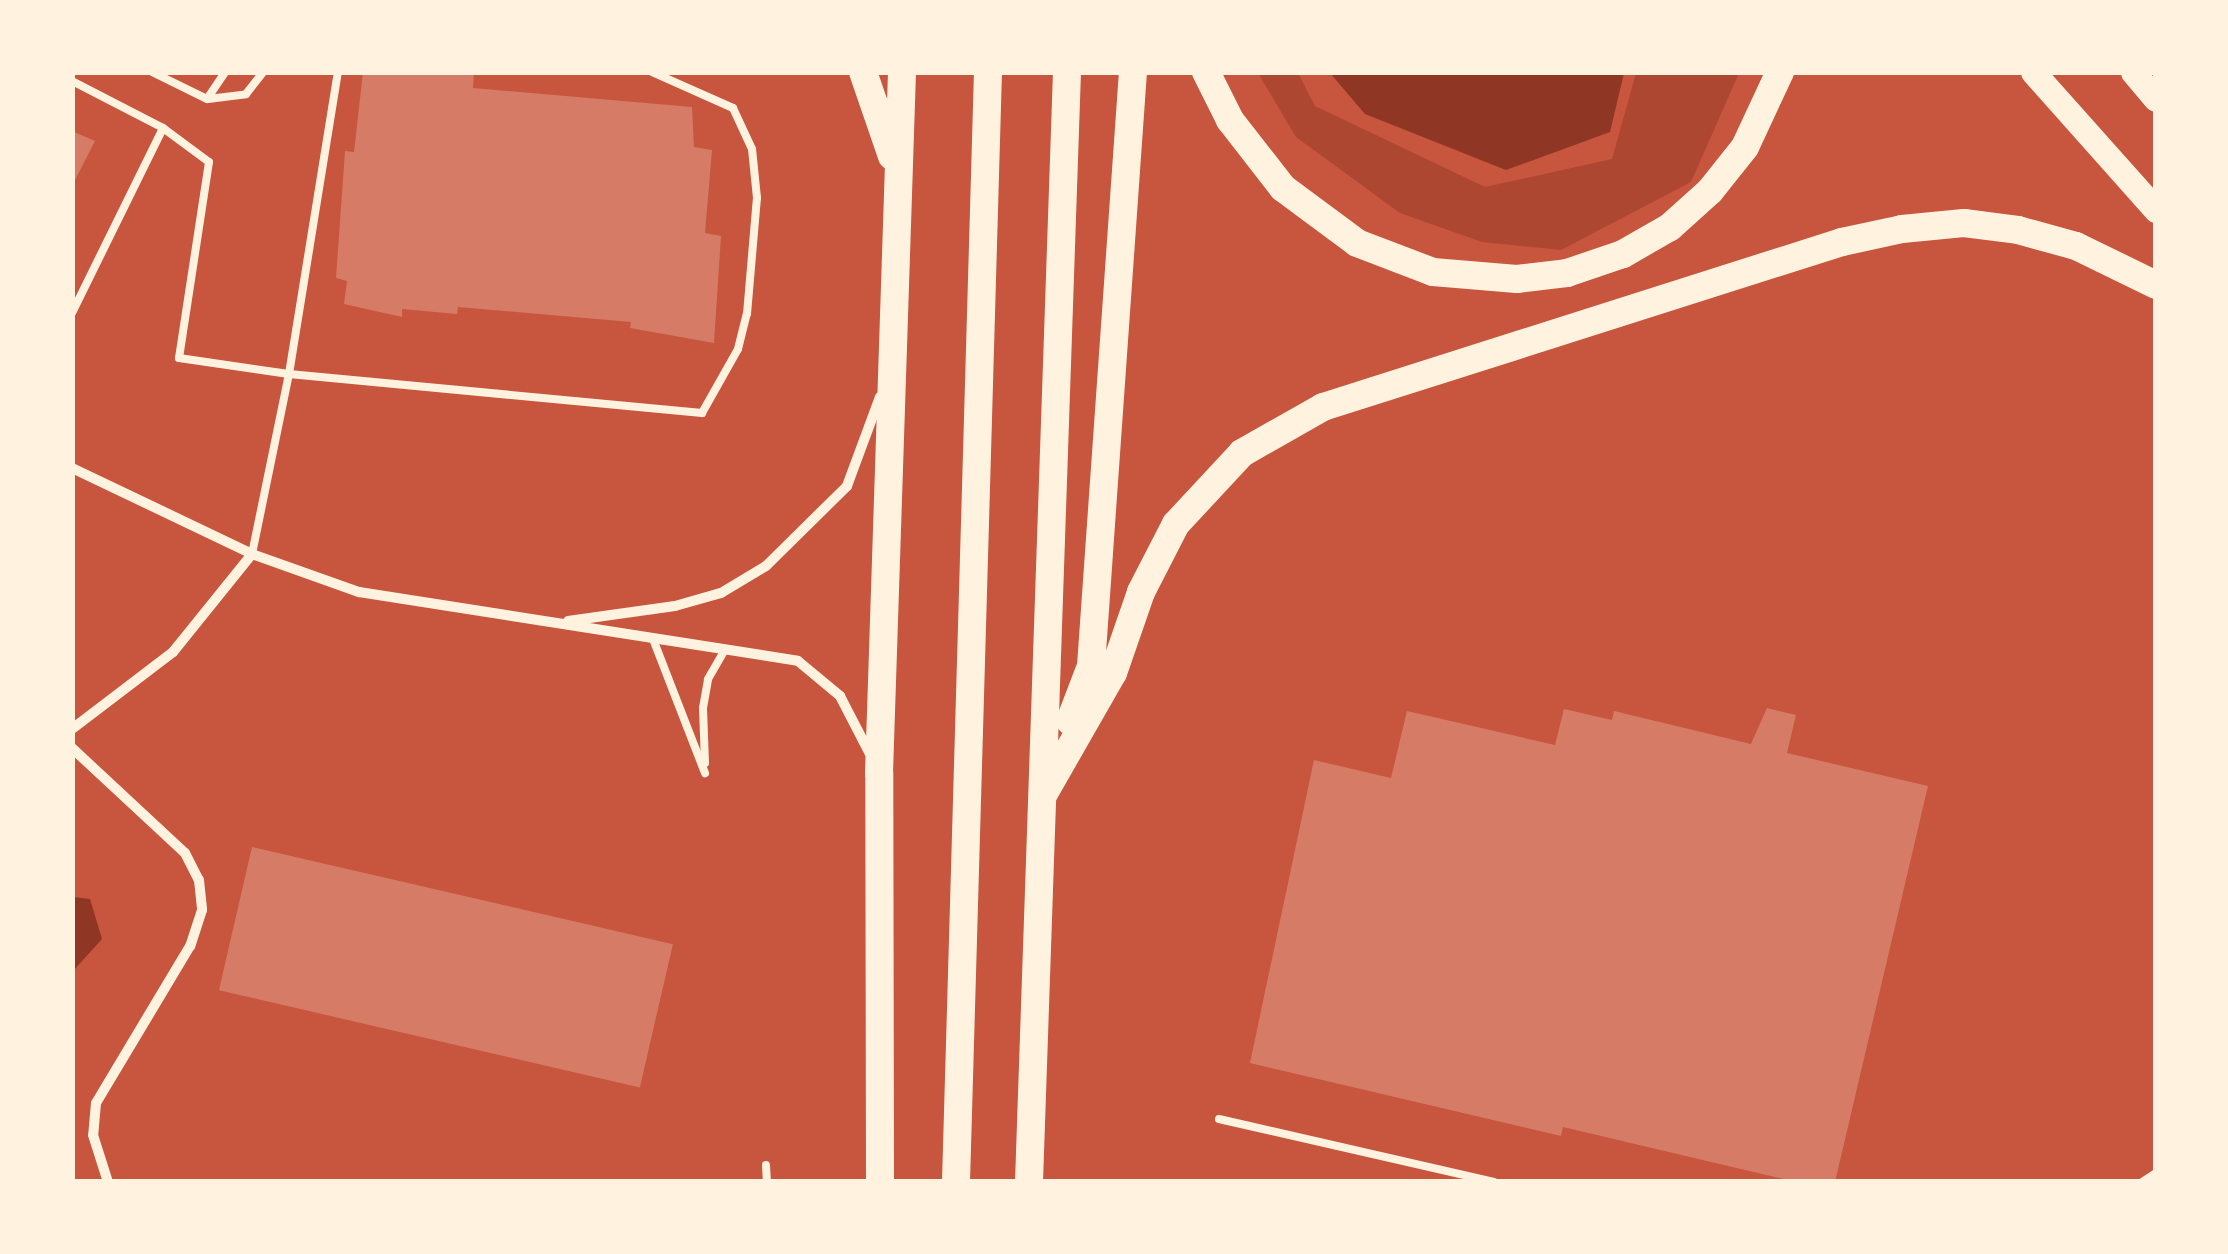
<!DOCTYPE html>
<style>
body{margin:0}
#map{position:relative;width:2228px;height:1254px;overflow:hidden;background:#c8553d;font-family:Montserrat,sans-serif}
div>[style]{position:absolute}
.green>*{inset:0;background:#ae4732}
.water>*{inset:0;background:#8f3625}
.building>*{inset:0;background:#d67c66;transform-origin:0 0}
.service>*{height:8px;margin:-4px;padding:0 4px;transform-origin:4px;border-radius:4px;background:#fff3e0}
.minor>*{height:10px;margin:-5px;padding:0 5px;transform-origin:5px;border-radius:5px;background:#fff3e0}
.primary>*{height:25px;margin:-12.5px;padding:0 12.5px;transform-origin:12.5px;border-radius:12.5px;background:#fff3e0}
.trunk>*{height:28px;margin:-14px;padding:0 14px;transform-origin:14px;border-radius:14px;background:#fff3e0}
span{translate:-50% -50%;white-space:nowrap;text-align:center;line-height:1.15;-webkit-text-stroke:8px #fff3e0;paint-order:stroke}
.frame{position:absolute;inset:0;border:75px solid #fff3e0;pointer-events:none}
</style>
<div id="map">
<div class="green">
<i style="clip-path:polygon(1258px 73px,1298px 73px,1315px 106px,1485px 187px,1612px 159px,1636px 73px,1739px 73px,1691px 182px,1561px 250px,1482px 242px,1400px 213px,1296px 137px)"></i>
</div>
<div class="water">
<i style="clip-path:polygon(1330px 73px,1624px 73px,1610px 132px,1506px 170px,1365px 114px)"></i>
<i style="clip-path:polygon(73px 897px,90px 899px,102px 939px,73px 971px)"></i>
</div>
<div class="building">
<i style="clip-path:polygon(363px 72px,474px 72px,473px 88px,692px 107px,694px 147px,712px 150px,705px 233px,721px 236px,714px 343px,630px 328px,631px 322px,458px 307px,457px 314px,402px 309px,402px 317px,344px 304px,347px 281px,336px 278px,345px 151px,354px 152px)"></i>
<i style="clip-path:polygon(72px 131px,95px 141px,72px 186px)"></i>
<i style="clip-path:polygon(1767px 708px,1796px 715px,1787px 753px,1928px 786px,1835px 1182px,1796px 1182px,1563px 1127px,1561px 1136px,1250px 1063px,1314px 760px,1391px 778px,1407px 711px,1555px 745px,1564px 709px,1612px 720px,1614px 711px,1751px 744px)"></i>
<i style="left:252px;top:847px;width:432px;height:147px;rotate:13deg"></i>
</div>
<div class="service">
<i style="left:152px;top:72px;width:61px;rotate:26.1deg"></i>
<i style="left:207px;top:99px;width:32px;rotate:-56deg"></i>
<i style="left:72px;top:81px;width:102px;rotate:27.3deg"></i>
<i style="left:163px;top:128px;width:57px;rotate:36.5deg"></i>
<i style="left:209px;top:162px;width:198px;rotate:98.7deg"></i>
<i style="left:179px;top:358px;width:111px;rotate:8.3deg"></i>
<i style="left:289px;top:374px;width:306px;rotate:-80.8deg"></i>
<i style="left:208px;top:99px;width:38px;rotate:-7deg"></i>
<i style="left:246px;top:94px;width:28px;rotate:-52deg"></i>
<i style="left:72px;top:313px;width:206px;rotate:-63.8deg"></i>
<i style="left:252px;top:554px;width:184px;rotate:-78.4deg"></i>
<i style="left:289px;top:374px;width:415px;rotate:5.4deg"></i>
<i style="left:702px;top:413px;width:73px;rotate:-60.6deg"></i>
<i style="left:738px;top:349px;width:36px;rotate:-76deg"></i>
<i style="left:747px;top:314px;width:116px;rotate:-85.1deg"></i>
<i style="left:757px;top:198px;width:49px;rotate:-95.8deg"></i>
<i style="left:752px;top:149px;width:45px;rotate:-114.9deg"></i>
<i style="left:733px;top:108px;width:89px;rotate:-156deg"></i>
<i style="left:653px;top:639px;width:144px;rotate:68.8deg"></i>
<i style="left:705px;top:763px;width:55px;rotate:-92.1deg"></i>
<i style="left:703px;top:708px;width:29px;rotate:-80deg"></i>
<i style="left:708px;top:679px;width:34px;rotate:-60deg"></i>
<i style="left:1219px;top:1119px;width:282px;rotate:12.9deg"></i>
<i style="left:766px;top:1165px;width:17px;rotate:87deg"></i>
<i style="left:2142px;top:1182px;width:17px;rotate:-33deg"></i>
</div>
<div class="minor">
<i style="left:72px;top:468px;width:199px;rotate:25.5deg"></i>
<i style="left:252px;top:554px;width:114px;rotate:19.6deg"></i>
<i style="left:359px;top:592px;width:444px;rotate:8.9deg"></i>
<i style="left:798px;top:661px;width:55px;rotate:39.8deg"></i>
<i style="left:840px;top:696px;width:65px;rotate:62.7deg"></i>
<i style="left:568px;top:621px;width:108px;rotate:-8deg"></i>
<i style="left:675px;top:606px;width:48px;rotate:-15.8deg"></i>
<i style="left:721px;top:593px;width:52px;rotate:-31deg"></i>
<i style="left:766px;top:566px;width:114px;rotate:-44.6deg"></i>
<i style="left:847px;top:486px;width:95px;rotate:-69.7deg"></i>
<i style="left:72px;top:729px;width:127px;rotate:-37.3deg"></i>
<i style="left:173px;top:652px;width:126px;rotate:-51.1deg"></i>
<i style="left:72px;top:748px;width:154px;rotate:42.9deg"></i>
<i style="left:185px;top:853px;width:30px;rotate:63deg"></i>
<i style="left:199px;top:880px;width:30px;rotate:84deg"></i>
<i style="left:202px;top:910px;width:38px;rotate:108deg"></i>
<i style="left:190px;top:946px;width:183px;rotate:120.9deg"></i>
<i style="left:96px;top:1103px;width:32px;rotate:95deg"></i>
<i style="left:93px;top:1135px;width:49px;rotate:72.3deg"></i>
</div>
<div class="primary">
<i style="left:2033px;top:72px;width:185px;rotate:48.3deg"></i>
<i style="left:2133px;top:72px;width:35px;rotate:50deg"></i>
</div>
<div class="trunk">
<i style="left:863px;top:72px;width:89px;rotate:71deg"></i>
<i style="left:1206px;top:72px;width:54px;rotate:63.4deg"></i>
<i style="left:1230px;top:120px;width:86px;rotate:52.1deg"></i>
<i style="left:1283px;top:188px;width:92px;rotate:36.6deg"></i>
<i style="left:1357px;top:243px;width:81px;rotate:20.9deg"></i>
<i style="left:1433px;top:272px;width:84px;rotate:4.8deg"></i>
<i style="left:1517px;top:279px;width:50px;rotate:-6.8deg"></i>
<i style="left:1567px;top:273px;width:59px;rotate:-18.7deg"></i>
<i style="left:1623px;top:254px;width:54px;rotate:-29.9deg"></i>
<i style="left:1670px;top:227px;width:54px;rotate:-42deg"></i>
<i style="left:1710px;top:191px;width:56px;rotate:-51.5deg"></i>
<i style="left:1745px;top:147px;width:83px;rotate:-65deg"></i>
<i style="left:1070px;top:721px;width:59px;rotate:-69.1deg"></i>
<i style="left:1091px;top:666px;width:595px;rotate:-85.96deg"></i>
<i style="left:1043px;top:795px;width:141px;rotate:-60.2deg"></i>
<i style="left:1113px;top:673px;width:86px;rotate:-70.9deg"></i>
<i style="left:1141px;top:592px;width:76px;rotate:-62.8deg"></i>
<i style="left:1176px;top:524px;width:97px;rotate:-47.1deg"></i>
<i style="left:1242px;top:453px;width:93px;rotate:-29.6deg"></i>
<i style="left:1323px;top:407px;width:545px;rotate:-17.64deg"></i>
<i style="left:1842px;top:242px;width:61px;rotate:-12.2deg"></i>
<i style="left:1902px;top:229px;width:62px;rotate:-5.5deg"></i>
<i style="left:1964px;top:223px;width:54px;rotate:7.4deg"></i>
<i style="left:2018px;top:230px;width:60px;rotate:15.4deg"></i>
<i style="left:2076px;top:246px;width:89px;rotate:26deg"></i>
<i style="left:880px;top:1182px;width:409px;rotate:-90.1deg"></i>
<i style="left:879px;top:773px;width:701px;rotate:-88.12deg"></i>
<i style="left:956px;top:1182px;width:1110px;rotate:-88.35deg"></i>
<i style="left:1029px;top:1182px;width:1111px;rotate:-88.04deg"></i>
</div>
<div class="frame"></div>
</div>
